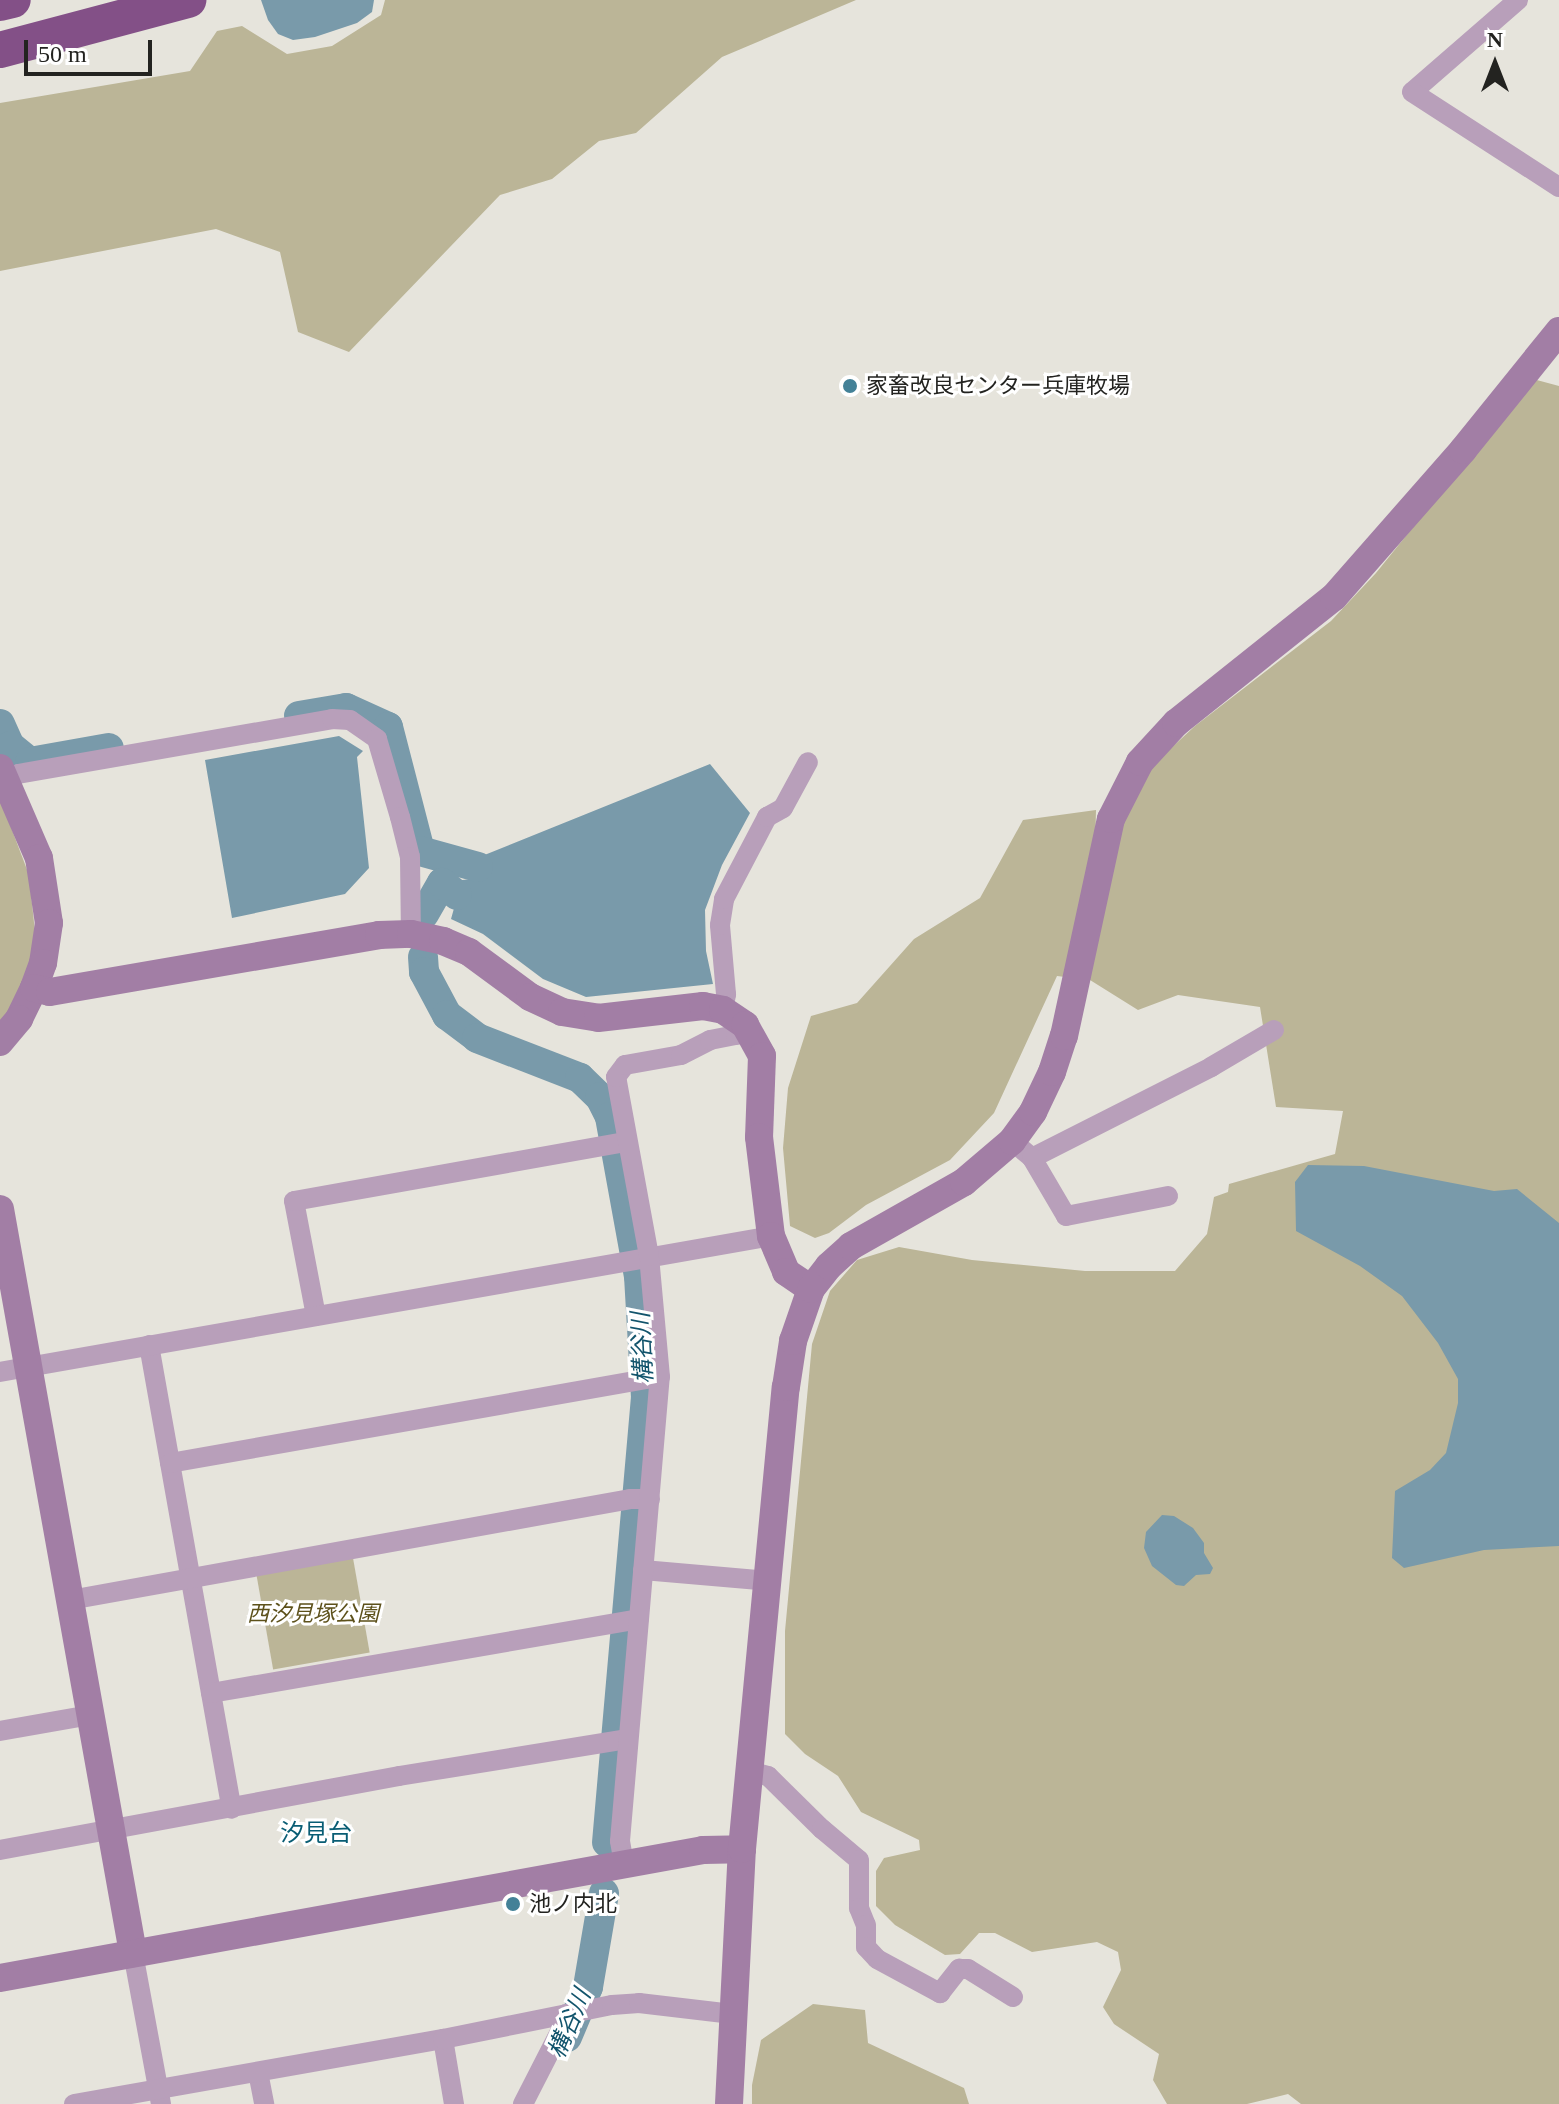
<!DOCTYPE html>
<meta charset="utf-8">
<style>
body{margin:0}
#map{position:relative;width:1559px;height:2104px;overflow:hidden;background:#e6e4dc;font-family:"Times New Roman","Noto Sans JP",serif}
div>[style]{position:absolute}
.green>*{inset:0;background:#bbb597;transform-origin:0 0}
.water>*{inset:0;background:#799aaa}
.river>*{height:30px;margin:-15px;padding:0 15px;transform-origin:15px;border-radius:15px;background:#799aaa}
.street>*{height:20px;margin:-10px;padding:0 10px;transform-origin:10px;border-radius:10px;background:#b89fba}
.secondary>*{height:28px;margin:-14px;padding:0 14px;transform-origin:14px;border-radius:14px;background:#a27ea5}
.highway>*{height:36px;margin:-18px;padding:0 18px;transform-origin:18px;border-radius:18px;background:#835087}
.dots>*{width:22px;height:22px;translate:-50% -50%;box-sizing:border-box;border:4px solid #fff;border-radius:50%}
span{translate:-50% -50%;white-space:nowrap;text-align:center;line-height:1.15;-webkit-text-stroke:6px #fff;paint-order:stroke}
.poi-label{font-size:22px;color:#232320}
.left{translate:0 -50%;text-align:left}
.park-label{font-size:22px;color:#5d511b;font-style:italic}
.water-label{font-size:24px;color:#12546c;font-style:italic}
.neighbourhood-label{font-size:24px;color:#095d74}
.north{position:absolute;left:1455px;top:24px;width:80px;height:80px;-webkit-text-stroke:6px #fff;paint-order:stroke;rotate:0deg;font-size:22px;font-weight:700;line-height:32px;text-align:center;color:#232320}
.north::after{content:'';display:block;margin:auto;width:28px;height:36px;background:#232320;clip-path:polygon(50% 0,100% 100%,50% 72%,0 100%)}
.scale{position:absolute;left:24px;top:40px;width:128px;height:36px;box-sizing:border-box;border:4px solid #232320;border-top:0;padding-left:10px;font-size:24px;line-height:28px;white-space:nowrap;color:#232320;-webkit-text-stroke:6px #fff;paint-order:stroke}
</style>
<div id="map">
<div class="green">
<i style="clip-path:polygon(385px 0,856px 0,722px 57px,636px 133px,599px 141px,552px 179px,500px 195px,349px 352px,298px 332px,280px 252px,216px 229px,0 271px,0 103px,190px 71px,217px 31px,242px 26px,287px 54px,332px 46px,381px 15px)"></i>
<i style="clip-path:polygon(1533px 379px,1559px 386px,1559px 2104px,1301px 2104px,1288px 2094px,1247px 2104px,1167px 2104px,1153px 2080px,1159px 2054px,1114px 2024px,1103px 2007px,1121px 1970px,1118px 1952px,1097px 1942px,1032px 1952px,995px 1933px,979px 1933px,960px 1954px,945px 1955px,895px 1925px,876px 1906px,876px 1871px,884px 1858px,920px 1850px,919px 1840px,861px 1812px,838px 1776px,805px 1754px,785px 1734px,785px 1631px,812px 1344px,830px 1291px,857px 1260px,899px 1247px,972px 1260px,1085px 1271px,1175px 1271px,1207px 1234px,1214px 1197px,1228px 1192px,1229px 1184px,1335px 1154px,1343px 1111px,1276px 1107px,1260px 1007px,1178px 995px,1138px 1010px,1090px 980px,1057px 976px,994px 1113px,950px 1160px,866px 1205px,829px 1233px,815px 1238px,790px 1226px,783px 1148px,788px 1088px,811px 1016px,857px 1003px,914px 939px,980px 898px,1023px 820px,1096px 810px,1095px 851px,1117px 834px,1132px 799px,1155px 763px,1195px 726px,1331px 621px,1376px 573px)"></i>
<i style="clip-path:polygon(0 798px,29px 875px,35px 932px,26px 990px,0 1033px)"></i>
<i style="left:353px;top:1558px;width:96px;height:98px;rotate:80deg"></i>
<i style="clip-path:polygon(813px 2004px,865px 2010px,868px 2043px,964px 2088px,969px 2104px,752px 2104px,752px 2085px,761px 2040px)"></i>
</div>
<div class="water">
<i style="clip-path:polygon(261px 0,374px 0,372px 12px,357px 23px,315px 37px,293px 40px,278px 34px,268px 20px)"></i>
<i style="clip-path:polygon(339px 736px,363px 751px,357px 757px,369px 868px,345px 894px,232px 918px,205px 760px)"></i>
<i style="clip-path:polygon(710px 764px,750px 813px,722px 865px,705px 910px,706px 951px,713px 984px,586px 997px,543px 979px,483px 934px,451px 919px,462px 880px,473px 879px,482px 856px)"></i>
<i style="clip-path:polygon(1308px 1165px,1364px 1166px,1494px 1191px,1517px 1189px,1559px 1223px,1559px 1546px,1484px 1550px,1404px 1568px,1392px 1558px,1395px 1491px,1430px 1470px,1446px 1453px,1458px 1403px,1458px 1379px,1438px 1343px,1402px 1296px,1360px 1266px,1296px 1231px,1295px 1182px)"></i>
<i style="clip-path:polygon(1162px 1515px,1174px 1516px,1193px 1528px,1204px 1543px,1204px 1553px,1213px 1568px,1210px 1574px,1196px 1575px,1184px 1586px,1176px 1585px,1152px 1566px,1144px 1548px,1146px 1532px)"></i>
</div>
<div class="river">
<i style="left:299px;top:716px;width:48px;rotate:-9.7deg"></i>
<i style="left:346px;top:708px;width:46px;rotate:24.3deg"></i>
<i style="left:388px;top:727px;width:128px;rotate:75.5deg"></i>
<i style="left:420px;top:851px;width:60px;rotate:15.4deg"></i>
<i style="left:0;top:724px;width:24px;rotate:66deg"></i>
<i style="left:10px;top:746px;width:26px;rotate:39deg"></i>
<i style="left:30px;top:762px;width:80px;rotate:-10deg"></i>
<i style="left:424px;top:914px;width:36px;rotate:-60deg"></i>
<i style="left:442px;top:883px;width:19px;rotate:39deg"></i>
<i style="left:423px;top:957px;width:15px;rotate:86deg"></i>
<i style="left:424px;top:972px;width:49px;rotate:61.9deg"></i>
<i style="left:447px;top:1015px;width:38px;rotate:37deg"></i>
<i style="left:477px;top:1038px;width:110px;rotate:21.2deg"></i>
<i style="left:580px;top:1078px;width:28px;rotate:44deg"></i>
<i style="left:600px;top:1097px;width:22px;rotate:63deg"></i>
<i style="left:610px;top:1117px;width:162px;rotate:79.7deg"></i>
<i style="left:639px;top:1276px;width:121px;rotate:86.7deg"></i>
<i style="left:646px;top:1397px;width:447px;rotate:95deg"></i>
<i style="left:567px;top:2037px;width:54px;rotate:-67.2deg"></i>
<i style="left:588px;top:1987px;width:95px;rotate:-80.3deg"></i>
</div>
<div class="street">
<i style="left:1518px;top:0;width:140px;rotate:139deg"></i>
<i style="left:1412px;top:92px;width:175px;rotate:32.9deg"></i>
<i style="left:5px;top:781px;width:15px;rotate:-28deg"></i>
<i style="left:18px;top:774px;width:319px;rotate:-9.9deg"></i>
<i style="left:332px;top:719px;width:18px;rotate:3deg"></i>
<i style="left:350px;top:720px;width:33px;rotate:35deg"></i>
<i style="left:377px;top:739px;width:81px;rotate:73.6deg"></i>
<i style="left:400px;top:817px;width:41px;rotate:76deg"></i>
<i style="left:410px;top:857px;width:77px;rotate:89.3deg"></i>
<i style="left:723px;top:1010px;width:16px;rotate:-79deg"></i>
<i style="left:726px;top:994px;width:69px;rotate:-95deg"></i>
<i style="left:720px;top:925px;width:26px;rotate:-81deg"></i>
<i style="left:724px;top:899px;width:93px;rotate:-62.3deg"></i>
<i style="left:767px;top:817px;width:18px;rotate:-29deg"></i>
<i style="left:783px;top:808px;width:52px;rotate:-61.5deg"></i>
<i style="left:1012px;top:1141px;width:26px;rotate:40deg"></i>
<i style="left:1032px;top:1158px;width:201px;rotate:-26.9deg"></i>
<i style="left:1211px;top:1067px;width:73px;rotate:-30.4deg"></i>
<i style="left:1032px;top:1158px;width:67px;rotate:59.6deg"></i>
<i style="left:1066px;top:1216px;width:104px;rotate:-11.1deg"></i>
<i style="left:316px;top:1316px;width:117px;rotate:-100.8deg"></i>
<i style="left:294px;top:1201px;width:337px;rotate:-10.1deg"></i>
<i style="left:149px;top:1345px;width:471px;rotate:79.9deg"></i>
<i style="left:0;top:1372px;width:783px;rotate:-10deg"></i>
<i style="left:170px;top:1463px;width:497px;rotate:-10deg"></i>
<i style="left:643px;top:1570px;width:126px;rotate:5deg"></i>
<i style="left:70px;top:1600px;width:569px;rotate:-10.22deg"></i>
<i style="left:630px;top:1499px;width:20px"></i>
<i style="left:211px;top:1693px;width:434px;rotate:-9.8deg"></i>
<i style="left:0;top:1731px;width:91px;rotate:-10.1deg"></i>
<i style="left:750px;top:1771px;width:19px;rotate:16deg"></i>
<i style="left:768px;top:1776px;width:76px;rotate:44.5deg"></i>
<i style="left:822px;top:1829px;width:48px;rotate:40deg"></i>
<i style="left:859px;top:1860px;width:48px;rotate:90deg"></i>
<i style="left:859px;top:1908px;width:18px;rotate:68deg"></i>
<i style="left:866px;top:1925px;width:22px;rotate:90deg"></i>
<i style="left:866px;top:1947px;width:16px;rotate:47deg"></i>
<i style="left:877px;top:1959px;width:72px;rotate:28.4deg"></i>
<i style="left:940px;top:1993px;width:31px;rotate:-52deg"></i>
<i style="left:959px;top:1969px;width:9px"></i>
<i style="left:968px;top:1969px;width:53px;rotate:31.9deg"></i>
<i style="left:0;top:1850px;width:406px;rotate:-10.5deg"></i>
<i style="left:399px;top:1776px;width:232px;rotate:-9.2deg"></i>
<i style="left:624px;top:1864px;width:23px;rotate:-100deg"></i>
<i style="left:620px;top:1841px;width:466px;rotate:-85.1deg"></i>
<i style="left:660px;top:1377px;width:121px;rotate:-95.2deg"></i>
<i style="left:649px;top:1256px;width:182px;rotate:-100.4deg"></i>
<i style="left:616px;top:1077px;width:15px;rotate:-53deg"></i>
<i style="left:625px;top:1065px;width:57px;rotate:-10.1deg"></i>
<i style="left:681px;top:1055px;width:33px;rotate:-27deg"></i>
<i style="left:710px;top:1040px;width:26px;rotate:-11deg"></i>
<i style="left:736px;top:1035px;width:13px;rotate:-48deg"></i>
<i style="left:133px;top:1953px;width:154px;rotate:79.5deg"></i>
<i style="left:443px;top:2039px;width:66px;rotate:80.4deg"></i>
<i style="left:258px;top:2072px;width:33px;rotate:79deg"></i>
<i style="left:74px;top:2104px;width:375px;rotate:-10deg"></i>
<i style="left:443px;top:2039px;width:172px;rotate:-11.4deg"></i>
<i style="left:612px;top:2005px;width:27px;rotate:-4deg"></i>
<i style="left:639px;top:2003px;width:94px;rotate:6.7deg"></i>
<i style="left:523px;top:2104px;width:92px;rotate:-62.9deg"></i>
<i style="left:565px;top:2022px;width:8px;rotate:-83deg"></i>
</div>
<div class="secondary">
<i style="left:0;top:768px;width:98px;rotate:66.6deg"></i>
<i style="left:39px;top:858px;width:66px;rotate:81.3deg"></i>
<i style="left:49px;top:923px;width:40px;rotate:98.5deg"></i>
<i style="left:43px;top:963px;width:27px;rotate:110deg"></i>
<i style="left:34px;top:988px;width:34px;rotate:116deg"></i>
<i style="left:19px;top:1019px;width:30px;rotate:130deg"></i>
<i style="left:34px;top:988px;width:16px;rotate:14deg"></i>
<i style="left:50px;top:992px;width:334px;rotate:-9.8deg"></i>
<i style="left:379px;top:935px;width:32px;rotate:-2deg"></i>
<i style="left:411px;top:934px;width:33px;rotate:12deg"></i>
<i style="left:443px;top:941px;width:28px;rotate:23deg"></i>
<i style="left:469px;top:952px;width:76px;rotate:36.4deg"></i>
<i style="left:530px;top:997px;width:35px;rotate:25deg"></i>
<i style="left:562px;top:1012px;width:36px;rotate:9deg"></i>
<i style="left:598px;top:1018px;width:106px;rotate:-6.5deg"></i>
<i style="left:703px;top:1006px;width:20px;rotate:11deg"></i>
<i style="left:723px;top:1010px;width:27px;rotate:34deg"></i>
<i style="left:745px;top:1025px;width:35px;rotate:61deg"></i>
<i style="left:762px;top:1056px;width:81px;rotate:92.1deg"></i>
<i style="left:759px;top:1137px;width:100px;rotate:83.1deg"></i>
<i style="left:771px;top:1236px;width:39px;rotate:67deg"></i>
<i style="left:786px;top:1272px;width:30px;rotate:34deg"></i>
<i style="left:0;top:1209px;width:756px;rotate:79.86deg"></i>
<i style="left:0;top:1978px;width:715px;rotate:-10.32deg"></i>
<i style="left:703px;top:1850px;width:39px;rotate:-1deg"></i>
<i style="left:729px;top:2104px;width:255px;rotate:-87.1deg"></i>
<i style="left:742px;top:1849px;width:464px;rotate:-84.6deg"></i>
<i style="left:786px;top:1387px;width:47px;rotate:-81.3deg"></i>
<i style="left:793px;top:1341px;width:55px;rotate:-70.9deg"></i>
<i style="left:811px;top:1289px;width:29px;rotate:-52deg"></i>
<i style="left:829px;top:1266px;width:30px;rotate:-42deg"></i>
<i style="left:851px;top:1246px;width:130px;rotate:-29.5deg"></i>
<i style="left:964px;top:1182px;width:63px;rotate:-40.5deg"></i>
<i style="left:1012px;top:1141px;width:36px;rotate:-54deg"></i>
<i style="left:1033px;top:1112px;width:44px;rotate:-64.6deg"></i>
<i style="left:1052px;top:1072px;width:38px;rotate:-72deg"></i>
<i style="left:1064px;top:1036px;width:222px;rotate:-77.8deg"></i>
<i style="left:1111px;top:819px;width:64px;rotate:-63deg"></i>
<i style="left:1140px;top:762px;width:53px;rotate:-47.3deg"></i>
<i style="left:1176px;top:723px;width:202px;rotate:-38.6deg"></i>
<i style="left:1334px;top:597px;width:196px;rotate:-48.7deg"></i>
<i style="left:1463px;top:450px;width:153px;rotate:-51.1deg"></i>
</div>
<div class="highway">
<i style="left:0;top:3px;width:13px;rotate:-13deg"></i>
<i style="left:0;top:50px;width:195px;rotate:-14.9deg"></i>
</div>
<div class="dots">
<i style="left:850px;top:386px;background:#438197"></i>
<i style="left:513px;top:1904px;background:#438197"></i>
</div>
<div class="poi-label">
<span class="left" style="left:866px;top:386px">家畜改良センター兵庫牧場</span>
<span class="left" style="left:529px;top:1904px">池ノ内北</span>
</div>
<div class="park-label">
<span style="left:313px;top:1614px">西汐見塚公園</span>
</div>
<div class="water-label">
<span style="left:643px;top:1348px;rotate:-93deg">構谷川</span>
<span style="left:570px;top:2024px;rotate:-67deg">構谷川</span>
</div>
<div class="neighbourhood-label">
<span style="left:316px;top:1834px">汐見台</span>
</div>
<div class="north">N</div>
<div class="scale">50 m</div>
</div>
